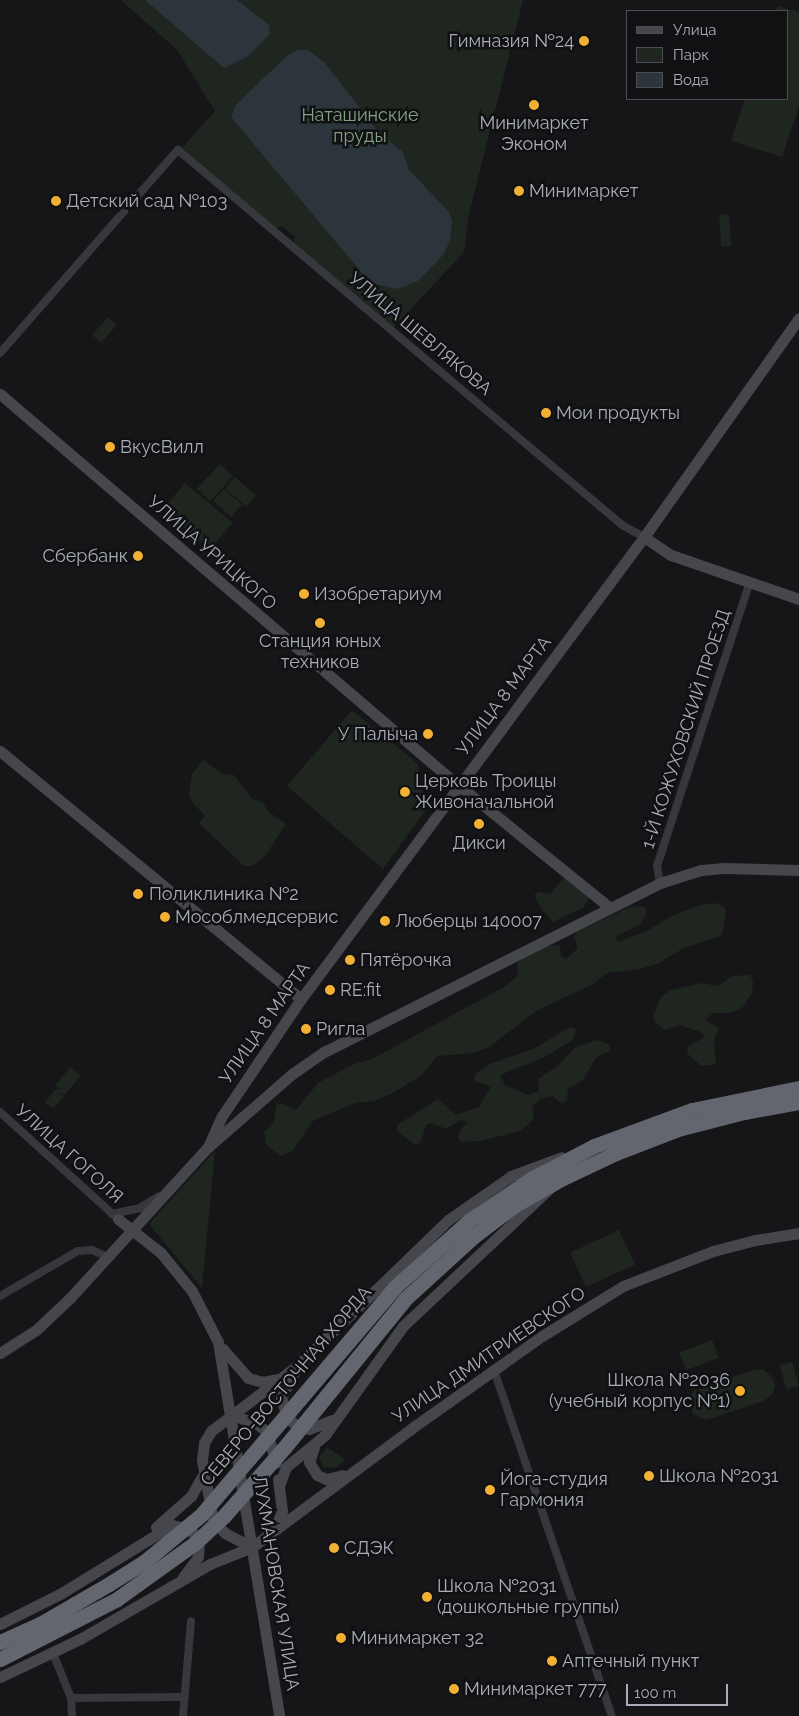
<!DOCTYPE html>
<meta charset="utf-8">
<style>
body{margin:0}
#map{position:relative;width:799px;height:1716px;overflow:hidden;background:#161618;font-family:Raleway,sans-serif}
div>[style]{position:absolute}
.green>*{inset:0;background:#1e261f;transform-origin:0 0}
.water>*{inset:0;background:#2c353c}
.street>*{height:8px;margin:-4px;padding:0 4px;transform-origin:4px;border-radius:4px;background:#37383d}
.secondary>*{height:11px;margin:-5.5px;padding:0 5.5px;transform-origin:5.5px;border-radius:5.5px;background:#45474d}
.highway>*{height:15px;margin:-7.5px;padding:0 7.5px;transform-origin:7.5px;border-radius:7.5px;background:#63666e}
.highway-bridge>*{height:15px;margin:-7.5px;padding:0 7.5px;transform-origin:7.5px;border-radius:7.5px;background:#63666e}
.dots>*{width:14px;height:14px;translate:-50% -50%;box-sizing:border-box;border:2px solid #111113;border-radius:50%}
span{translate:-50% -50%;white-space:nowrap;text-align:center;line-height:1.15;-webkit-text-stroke:5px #111113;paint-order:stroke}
.poi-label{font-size:18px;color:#a8adb8}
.right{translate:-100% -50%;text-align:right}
.left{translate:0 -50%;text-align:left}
.park-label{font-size:18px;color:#7fa381}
.street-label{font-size:18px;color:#a8adb8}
.legend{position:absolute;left:626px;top:10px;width:162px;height:90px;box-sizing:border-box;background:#111113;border:1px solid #4d4f55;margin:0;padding:6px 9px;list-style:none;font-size:15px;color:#a8adb8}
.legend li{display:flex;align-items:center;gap:10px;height:25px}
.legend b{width:25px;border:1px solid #4d4f55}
.scale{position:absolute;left:626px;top:1684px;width:102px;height:22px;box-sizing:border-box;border:2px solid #a8adb8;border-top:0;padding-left:6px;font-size:15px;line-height:18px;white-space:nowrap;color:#a8adb8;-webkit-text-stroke:4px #111113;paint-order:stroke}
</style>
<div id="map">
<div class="green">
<i style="clip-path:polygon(121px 0,523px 0,469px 214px,464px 252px,393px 328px,293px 244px,295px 237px,282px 226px,275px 229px,181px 149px,215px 111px,177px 50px)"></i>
<i style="clip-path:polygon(778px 6px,799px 12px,799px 106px,782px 157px,731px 141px,745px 99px,788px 99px,788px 11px,776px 11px)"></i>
<i style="left:729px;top:214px;width:32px;height:10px;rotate:86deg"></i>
<i style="left:108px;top:317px;width:12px;height:24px;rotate:42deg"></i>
<i style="left:220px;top:464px;width:18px;height:34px;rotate:43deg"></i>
<i style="left:235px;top:477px;width:28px;height:15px;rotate:41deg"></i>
<i style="left:185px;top:483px;width:62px;height:35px;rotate:40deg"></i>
<i style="left:224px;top:489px;width:24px;height:16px;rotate:42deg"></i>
<i style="clip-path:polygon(352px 710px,418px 764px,419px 782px,428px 807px,383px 869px,287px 786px)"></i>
<i style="clip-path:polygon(203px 760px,222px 774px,234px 775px,252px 799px,262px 802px,269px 812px,286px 824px,265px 856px,252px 866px,244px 866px,199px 823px,205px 816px,193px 803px,189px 794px,192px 774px)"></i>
<i style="clip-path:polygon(565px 877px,589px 898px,584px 907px,553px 922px,542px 910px,534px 895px,540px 892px,550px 894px)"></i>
<i style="clip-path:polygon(716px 903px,726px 909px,723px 931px,720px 936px,684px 948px,657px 964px,639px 969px,607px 973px,593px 984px,536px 1011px,491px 1046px,474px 1053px,437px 1056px,422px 1075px,391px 1094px,374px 1101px,355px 1103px,313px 1121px,292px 1151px,280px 1156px,266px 1144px,264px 1132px,274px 1122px,276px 1105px,282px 1103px,296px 1110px,318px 1083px,354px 1064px,372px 1059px,504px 987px,518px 975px,517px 963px,521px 958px,548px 946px,560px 945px,561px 956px,566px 959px,578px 948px,574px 936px,577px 932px,630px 907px,642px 906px,647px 909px,646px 915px,639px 925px,616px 936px,617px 942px,645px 932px,672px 916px,699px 905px)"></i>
<i style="clip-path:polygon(750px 975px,753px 981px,752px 993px,743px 1007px,731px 1013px,713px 1013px,705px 1020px,719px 1028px,714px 1039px,716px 1062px,712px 1065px,700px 1065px,687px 1053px,688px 1047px,704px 1037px,701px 1032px,680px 1025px,664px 1030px,655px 1022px,653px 1016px,661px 997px,671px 990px,701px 983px,718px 986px,732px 976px)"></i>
<i style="clip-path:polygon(570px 1027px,576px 1029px,573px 1040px,543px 1058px,500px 1075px,505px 1085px,528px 1095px,539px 1091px,538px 1079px,559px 1065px,574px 1048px,597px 1040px,608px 1044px,611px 1050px,596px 1058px,583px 1080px,568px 1089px,567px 1101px,561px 1103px,552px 1096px,541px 1098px,532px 1107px,534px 1119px,520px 1131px,480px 1141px,462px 1142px,458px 1138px,459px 1132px,467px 1122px,461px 1120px,446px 1129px,432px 1123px,426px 1125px,421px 1142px,415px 1145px,397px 1131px,397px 1125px,438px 1099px,456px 1115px,479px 1107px,491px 1087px,475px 1081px,475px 1074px,490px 1064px,533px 1049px)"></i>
<i style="clip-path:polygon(71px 1067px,81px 1076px,65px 1094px,61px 1093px,64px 1096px,53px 1109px,45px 1102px,56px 1089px,61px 1090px,55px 1085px)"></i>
<i style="clip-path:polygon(215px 1151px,202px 1288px,149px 1224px)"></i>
<i style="left:619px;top:1230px;width:38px;height:54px;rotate:65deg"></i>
<i style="left:712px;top:1340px;width:19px;height:35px;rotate:69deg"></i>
<i style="left:792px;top:1362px;width:25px;height:13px;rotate:74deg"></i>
<i style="clip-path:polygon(763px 1369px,773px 1378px,775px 1386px,772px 1395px,763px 1401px,706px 1420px,693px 1414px,689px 1400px,694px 1390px,753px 1370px)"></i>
<i style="clip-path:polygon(327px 1447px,346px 1460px,335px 1468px,323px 1467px,319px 1457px)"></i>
</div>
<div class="water">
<i style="clip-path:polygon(145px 0,237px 0,269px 25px,270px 34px,247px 57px,224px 68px)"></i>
<i style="clip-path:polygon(298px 50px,308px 50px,325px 63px,380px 134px,403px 152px,409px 170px,449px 212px,452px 221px,450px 241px,443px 255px,418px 281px,398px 289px,375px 284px,362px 273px,231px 117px,235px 106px,248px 93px,287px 56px)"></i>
</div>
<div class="street">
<i style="left:0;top:353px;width:270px;rotate:-48.8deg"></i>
<i style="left:178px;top:150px;width:581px;rotate:40.18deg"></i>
<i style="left:622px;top:525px;width:25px;rotate:29deg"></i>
<i style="left:660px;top:883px;width:17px;rotate:-100deg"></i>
<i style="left:657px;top:866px;width:297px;rotate:-71.9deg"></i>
<i style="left:0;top:1112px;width:159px;rotate:42.2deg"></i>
<i style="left:112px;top:1214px;width:29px;rotate:-12deg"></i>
<i style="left:140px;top:1208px;width:22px;rotate:-32deg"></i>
<i style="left:0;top:1296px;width:90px;rotate:-30deg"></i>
<i style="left:78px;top:1251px;width:14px;rotate:-4deg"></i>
<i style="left:92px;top:1250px;width:12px;rotate:24deg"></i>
<i style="left:103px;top:1255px;width:6px;rotate:59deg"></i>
<i style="left:494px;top:1370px;width:366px;rotate:71.2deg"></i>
<i style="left:53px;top:1653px;width:48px;rotate:68.2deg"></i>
<i style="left:71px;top:1698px;width:18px;rotate:87deg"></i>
<i style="left:71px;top:1698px;width:113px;rotate:-0.5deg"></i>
<i style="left:183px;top:1716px;width:95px;rotate:-85.2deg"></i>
</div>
<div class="secondary">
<i style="left:0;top:394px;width:587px;rotate:40.51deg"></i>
<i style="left:446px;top:775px;width:211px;rotate:39deg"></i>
<i style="left:644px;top:537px;width:32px;rotate:34deg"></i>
<i style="left:671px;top:555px;width:135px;rotate:19deg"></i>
<i style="left:0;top:751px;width:390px;rotate:39.5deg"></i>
<i style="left:208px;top:1147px;width:34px;rotate:-66deg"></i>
<i style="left:222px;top:1116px;width:141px;rotate:-56deg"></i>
<i style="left:301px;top:999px;width:575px;rotate:-53.41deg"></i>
<i style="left:644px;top:537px;width:268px;rotate:-54.7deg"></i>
<i style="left:118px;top:1219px;width:55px;rotate:38.3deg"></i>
<i style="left:161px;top:1253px;width:49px;rotate:50.8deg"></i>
<i style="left:192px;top:1291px;width:57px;rotate:63deg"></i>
<i style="left:218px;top:1342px;width:379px;rotate:80.7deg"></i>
<i style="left:223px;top:1349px;width:38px;rotate:49deg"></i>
<i style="left:248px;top:1378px;width:16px;rotate:15deg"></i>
<i style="left:263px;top:1382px;width:14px;rotate:-12deg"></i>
<i style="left:0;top:1353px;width:43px;rotate:-32.6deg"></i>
<i style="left:36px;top:1330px;width:47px;rotate:-43.3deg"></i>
<i style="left:70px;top:1298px;width:205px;rotate:-47.6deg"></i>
<i style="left:208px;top:1147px;width:111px;rotate:-41deg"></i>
<i style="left:292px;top:1074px;width:39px;rotate:-35deg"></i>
<i style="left:324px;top:1052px;width:376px;rotate:-26.7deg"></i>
<i style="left:660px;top:883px;width:43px;rotate:-17.6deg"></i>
<i style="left:701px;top:870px;width:23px;rotate:-5deg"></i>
<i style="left:724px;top:868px;width:75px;rotate:1.5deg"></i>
<i style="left:295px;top:1371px;width:30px;rotate:118deg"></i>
<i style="left:281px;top:1397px;width:22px;rotate:74deg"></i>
<i style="left:287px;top:1418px;width:15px;rotate:37deg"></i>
<i style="left:299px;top:1427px;width:10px;rotate:11deg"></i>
<i style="left:309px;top:1429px;width:26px;rotate:-21deg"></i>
<i style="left:231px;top:1415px;width:26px;rotate:18deg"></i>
<i style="left:256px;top:1423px;width:14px;rotate:39deg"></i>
<i style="left:267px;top:1432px;width:32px;rotate:74deg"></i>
<i style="left:314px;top:1447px;width:16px;rotate:108deg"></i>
<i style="left:309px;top:1462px;width:15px;rotate:58deg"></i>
<i style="left:317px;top:1475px;width:10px;rotate:24deg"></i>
<i style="left:326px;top:1479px;width:17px;rotate:-13deg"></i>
<i style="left:279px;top:1486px;width:20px;rotate:-70deg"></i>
<i style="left:286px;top:1467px;width:50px;rotate:-39.4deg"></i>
<i style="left:325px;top:1435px;width:134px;rotate:-54.4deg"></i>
<i style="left:403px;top:1326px;width:200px;rotate:-43.2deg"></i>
<i style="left:156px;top:1527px;width:47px;rotate:-41.5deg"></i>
<i style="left:191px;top:1496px;width:24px;rotate:-60deg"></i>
<i style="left:275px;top:1529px;width:19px;rotate:-69deg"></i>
<i style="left:282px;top:1511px;width:32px;rotate:-97deg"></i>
<i style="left:252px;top:1547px;width:30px;rotate:-153deg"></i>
<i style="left:225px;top:1533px;width:18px;rotate:-133deg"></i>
<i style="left:213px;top:1520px;width:61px;rotate:-100.4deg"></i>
<i style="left:202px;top:1460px;width:17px;rotate:-83deg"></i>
<i style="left:204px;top:1443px;width:14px;rotate:-60deg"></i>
<i style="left:211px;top:1431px;width:109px;rotate:-37.2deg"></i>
<i style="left:298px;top:1365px;width:209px;rotate:-44deg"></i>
<i style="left:448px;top:1220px;width:77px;rotate:-34.9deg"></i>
<i style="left:511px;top:1176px;width:54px;rotate:-20.4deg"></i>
<i style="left:0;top:1624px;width:67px;rotate:-26.6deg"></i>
<i style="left:60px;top:1594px;width:132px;rotate:-31.6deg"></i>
<i style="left:172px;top:1525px;width:18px;rotate:13deg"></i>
<i style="left:190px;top:1529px;width:16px;rotate:55deg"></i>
<i style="left:199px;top:1542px;width:15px;rotate:94deg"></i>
<i style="left:198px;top:1557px;width:25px;rotate:127deg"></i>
<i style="left:0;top:1677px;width:89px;rotate:-25.4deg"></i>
<i style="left:80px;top:1639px;width:150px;rotate:-30deg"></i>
<i style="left:210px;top:1564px;width:45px;rotate:-22deg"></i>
<i style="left:252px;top:1547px;width:199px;rotate:-36.6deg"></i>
<i style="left:412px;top:1428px;width:159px;rotate:-35.3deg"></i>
<i style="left:542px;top:1336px;width:95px;rotate:-31.7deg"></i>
<i style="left:623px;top:1286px;width:97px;rotate:-21.3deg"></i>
<i style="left:713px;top:1251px;width:43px;rotate:-14.7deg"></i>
<i style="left:755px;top:1240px;width:45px;rotate:-9deg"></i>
</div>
<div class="highway">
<i style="left:395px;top:1287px;width:101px;rotate:-41.8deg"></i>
<i style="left:470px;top:1220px;width:73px;rotate:-33.9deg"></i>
<i style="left:531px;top:1179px;width:71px;rotate:-27.6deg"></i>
<i style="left:594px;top:1146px;width:104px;rotate:-20.2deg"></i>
<i style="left:692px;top:1110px;width:109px;rotate:-11.6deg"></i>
<i style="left:406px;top:1298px;width:92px;rotate:-42.4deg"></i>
<i style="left:474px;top:1236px;width:51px;rotate:-37.1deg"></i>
<i style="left:515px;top:1205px;width:55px;rotate:-29.4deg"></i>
<i style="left:563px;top:1178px;width:59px;rotate:-25.3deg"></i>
<i style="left:616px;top:1153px;width:66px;rotate:-21.2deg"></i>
<i style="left:678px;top:1129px;width:68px;rotate:-14.4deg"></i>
<i style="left:744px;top:1112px;width:56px;rotate:-10.3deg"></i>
<i style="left:0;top:1642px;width:44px;rotate:-24.2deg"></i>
<i style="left:40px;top:1624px;width:80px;rotate:-30.1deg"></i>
<i style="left:0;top:1659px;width:131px;rotate:-27.1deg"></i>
</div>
<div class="highway-bridge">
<i style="left:109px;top:1584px;width:41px;rotate:-32.2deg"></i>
<i style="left:144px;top:1562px;width:74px;rotate:-39.5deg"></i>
<i style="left:201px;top:1515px;width:299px;rotate:-49.6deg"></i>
<i style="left:117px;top:1599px;width:96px;rotate:-35.7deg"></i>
<i style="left:195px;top:1543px;width:40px;rotate:-43deg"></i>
<i style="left:224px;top:1516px;width:91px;rotate:-48.6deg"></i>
<i style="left:284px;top:1448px;width:193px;rotate:-50.9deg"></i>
</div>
<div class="dots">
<i style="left:584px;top:41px;background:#f2b134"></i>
<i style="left:534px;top:105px;background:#f2b134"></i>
<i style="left:519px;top:191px;background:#f2b134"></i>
<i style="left:56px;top:201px;background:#f2b134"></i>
<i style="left:546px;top:413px;background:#f2b134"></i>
<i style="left:110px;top:447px;background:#f2b134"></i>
<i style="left:138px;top:556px;background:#f2b134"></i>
<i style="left:304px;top:594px;background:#f2b134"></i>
<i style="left:320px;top:623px;background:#f2b134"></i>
<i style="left:428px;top:734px;background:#f2b134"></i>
<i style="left:405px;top:792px;background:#f2b134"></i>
<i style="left:479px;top:824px;background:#f2b134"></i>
<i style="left:138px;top:894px;background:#f2b134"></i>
<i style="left:165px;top:917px;background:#f2b134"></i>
<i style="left:385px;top:921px;background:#f2b134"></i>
<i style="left:350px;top:960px;background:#f2b134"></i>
<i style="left:330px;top:990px;background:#f2b134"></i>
<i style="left:306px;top:1029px;background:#f2b134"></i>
<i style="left:740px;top:1391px;background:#f2b134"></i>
<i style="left:649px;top:1476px;background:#f2b134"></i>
<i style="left:490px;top:1490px;background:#f2b134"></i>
<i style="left:334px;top:1548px;background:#f2b134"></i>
<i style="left:427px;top:1597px;background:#f2b134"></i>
<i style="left:341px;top:1638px;background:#f2b134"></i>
<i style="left:552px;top:1661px;background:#f2b134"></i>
<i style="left:454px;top:1689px;background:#f2b134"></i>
</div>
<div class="poi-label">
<span class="right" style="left:574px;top:41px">Гимназия №24</span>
<span style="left:534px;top:134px">Минимаркет<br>Эконом</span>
<span class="left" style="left:529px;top:191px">Минимаркет</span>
<span class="left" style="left:66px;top:201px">Детский сад №103</span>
<span class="left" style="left:556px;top:413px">Мои продукты</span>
<span class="left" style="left:120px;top:447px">ВкусВилл</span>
<span class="right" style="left:128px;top:556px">Сбербанк</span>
<span class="left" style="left:314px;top:594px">Изобретариум</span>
<span style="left:320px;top:652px">Станция юных<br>техников</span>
<span class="right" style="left:418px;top:734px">У Палыча</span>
<span class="left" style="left:415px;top:792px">Церковь Троицы<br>Живоначальной</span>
<span style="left:479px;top:843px">Дикси</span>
<span class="left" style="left:149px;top:894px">Поликлиника №2</span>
<span class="left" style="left:175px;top:917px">Мособлмедсервис</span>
<span class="left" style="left:395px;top:921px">Люберцы 140007</span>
<span class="left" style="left:360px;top:960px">Пятёрочка</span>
<span class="left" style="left:340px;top:990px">RE:fit</span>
<span class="left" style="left:316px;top:1029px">Ригла</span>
<span class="right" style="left:730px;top:1391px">Школа №2036<br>(учебный корпус №1)</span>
<span class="left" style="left:659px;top:1476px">Школа №2031</span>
<span class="left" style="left:500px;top:1490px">Йога-студия<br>Гармония</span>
<span class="left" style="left:344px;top:1548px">СДЭК</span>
<span class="left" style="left:437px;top:1597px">Школа №2031<br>(дошкольные группы)</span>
<span class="left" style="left:351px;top:1638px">Минимаркет 32</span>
<span class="left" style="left:562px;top:1661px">Аптечный пункт</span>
<span class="left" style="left:464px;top:1689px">Минимаркет 777</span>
</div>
<div class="park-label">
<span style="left:360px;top:126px">Наташинские<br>пруды</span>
</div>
<div class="street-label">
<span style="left:420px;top:334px;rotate:40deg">УЛИЦА ШЕВЛЯКОВА</span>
<span style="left:212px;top:553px;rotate:41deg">УЛИЦА УРИЦКОГО</span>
<span style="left:504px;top:696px;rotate:-53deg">УЛИЦА 8 МАРТА</span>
<span style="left:686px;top:729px;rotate:-72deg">1-Й КОЖУХОВСКИЙ ПРОЕЗД</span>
<span style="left:265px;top:1023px;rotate:-55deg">УЛИЦА 8 МАРТА</span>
<span style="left:69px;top:1154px;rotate:42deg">УЛИЦА ГОГОЛЯ</span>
<span style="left:489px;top:1355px;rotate:-34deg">УЛИЦА ДМИТРИЕВСКОГО</span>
<span style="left:286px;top:1386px;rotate:-50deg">СЕВЕРО-ВОСТОЧНАЯ ХОРДА</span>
<span style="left:276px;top:1583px;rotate:81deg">ЛУХМАНОВСКАЯ УЛИЦА</span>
</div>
<ul class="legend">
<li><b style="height:6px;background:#45474d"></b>Улица</li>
<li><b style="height:14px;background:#1e261f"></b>Парк</li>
<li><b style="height:14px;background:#2c353c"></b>Вода</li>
</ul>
<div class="scale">100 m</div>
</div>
